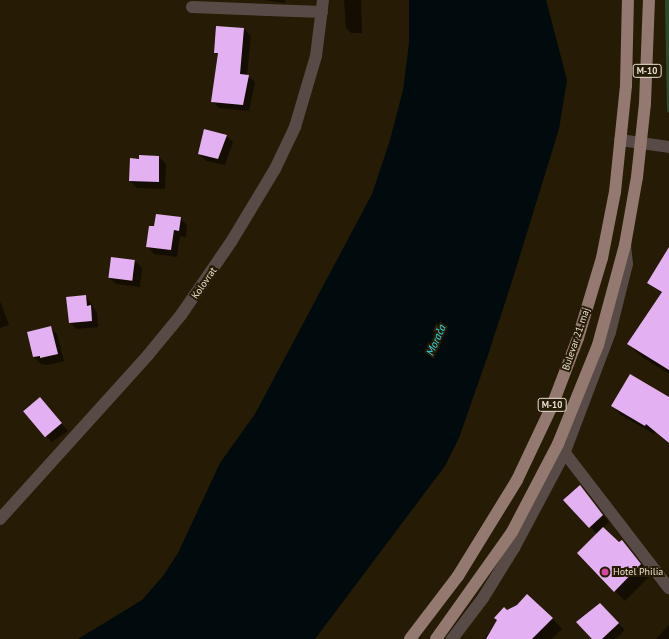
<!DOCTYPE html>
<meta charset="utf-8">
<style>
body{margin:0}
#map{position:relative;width:669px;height:639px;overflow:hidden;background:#261b04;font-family:"PT Sans",sans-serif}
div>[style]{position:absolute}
.green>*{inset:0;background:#2d4b2a}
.water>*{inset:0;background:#010b0d}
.shadow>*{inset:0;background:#0007}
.building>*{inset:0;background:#e3b1f2;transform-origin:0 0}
.street>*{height:12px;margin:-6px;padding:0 6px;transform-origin:6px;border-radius:6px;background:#584b47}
.primary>*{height:12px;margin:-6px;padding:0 6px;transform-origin:6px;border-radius:6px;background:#937970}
.dots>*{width:11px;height:11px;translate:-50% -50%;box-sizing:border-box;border:2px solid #261b04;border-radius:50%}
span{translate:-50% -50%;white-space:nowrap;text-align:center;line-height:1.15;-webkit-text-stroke:4px #261b04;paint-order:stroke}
.shield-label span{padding:1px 3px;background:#261b04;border:1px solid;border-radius:3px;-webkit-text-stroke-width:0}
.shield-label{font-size:9px;color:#ebe3d5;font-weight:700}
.street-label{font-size:10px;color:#ebe3d5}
.poi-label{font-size:10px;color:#ebe3d5}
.left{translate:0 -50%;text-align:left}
.water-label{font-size:11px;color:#30def0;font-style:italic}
</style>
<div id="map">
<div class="green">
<i style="clip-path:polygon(665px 0,669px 0,669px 113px,667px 111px)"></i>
</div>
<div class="water">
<i style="clip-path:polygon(409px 0,546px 0,567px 80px,559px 129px,513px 278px,487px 358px,459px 438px,445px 466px,315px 639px,78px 639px,142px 600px,163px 576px,178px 553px,220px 463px,255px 414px,372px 194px,390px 140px,403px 90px,409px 44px)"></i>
</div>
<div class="shadow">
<i style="clip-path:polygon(263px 0,285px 0,285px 3px)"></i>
<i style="clip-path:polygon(344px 0,361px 0,362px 33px,351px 33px,346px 28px)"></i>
<i style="clip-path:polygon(244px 29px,251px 36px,247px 75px,255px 82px,249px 111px,219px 108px,212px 101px,219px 56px,215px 53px)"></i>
<i style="clip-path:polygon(226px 136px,233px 142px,225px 165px,206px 161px,199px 154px)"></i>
<i style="clip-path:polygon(159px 157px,166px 164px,165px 189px,137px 188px,130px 181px,131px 159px)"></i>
<i style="clip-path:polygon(180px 218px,187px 225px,186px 237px,180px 236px,177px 257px,154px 254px,148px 247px,155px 227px)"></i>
<i style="clip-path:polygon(112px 258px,135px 261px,142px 268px,140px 287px,116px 284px,109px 277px)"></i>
<i style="clip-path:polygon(669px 265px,669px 298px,648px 283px)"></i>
<i style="clip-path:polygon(86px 296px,97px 313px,98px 327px,76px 329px,70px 322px)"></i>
<i style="clip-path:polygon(0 301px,9px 325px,0 328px)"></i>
<i style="clip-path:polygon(669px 303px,669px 374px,642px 357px,628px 344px)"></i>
<i style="clip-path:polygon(50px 327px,57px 334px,64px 361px,48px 365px,41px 364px,34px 357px)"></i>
<i style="clip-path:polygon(669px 400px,669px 444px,656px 432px,654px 434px,621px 415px,612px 406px)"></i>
<i style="clip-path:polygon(46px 406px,68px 431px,52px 442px,45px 435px)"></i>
<i style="clip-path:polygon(580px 486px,609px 522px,603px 528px,619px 543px,622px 541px,651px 575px,625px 601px,615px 591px,597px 534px,590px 527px)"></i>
<i style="clip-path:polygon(600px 605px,625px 630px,616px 639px,594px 639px)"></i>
<i style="clip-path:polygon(506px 611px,552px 618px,562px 629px,552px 639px,484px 639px)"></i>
<i style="clip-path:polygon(669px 625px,669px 639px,656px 639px)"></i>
</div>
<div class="building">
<i style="clip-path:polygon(216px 26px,244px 28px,240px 74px,249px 75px,243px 105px,211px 102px,218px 53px,214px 53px)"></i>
<i style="clip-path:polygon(204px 129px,227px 135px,218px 159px,198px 154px)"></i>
<i style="clip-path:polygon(139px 155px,159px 156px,159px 182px,129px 181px,130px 158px,139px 159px)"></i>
<i style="clip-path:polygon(156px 214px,181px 217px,179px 231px,174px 230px,171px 250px,146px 247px,149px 226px,154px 226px)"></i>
<i style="clip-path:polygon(669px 247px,669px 370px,627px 344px,662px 292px,647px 283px)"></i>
<i style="left:111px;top:257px;width:24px;height:21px;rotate:7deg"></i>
<i style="clip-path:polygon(86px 295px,87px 306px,91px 305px,92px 321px,69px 323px,66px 297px)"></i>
<i style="clip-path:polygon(51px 326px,58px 354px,40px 358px,40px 356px,33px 357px,27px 332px)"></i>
<i style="clip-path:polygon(630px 374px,669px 397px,669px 443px,646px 424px,645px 426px,611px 406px)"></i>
<i style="left:40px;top:397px;width:34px;height:22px;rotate:50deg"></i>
<i style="clip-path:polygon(580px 485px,603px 515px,589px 528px,563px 500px)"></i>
<i style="clip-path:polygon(603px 527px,619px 542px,622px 540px,641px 564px,614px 592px,577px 553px)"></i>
<i style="clip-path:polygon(527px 594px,553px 618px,532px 639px,486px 639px,497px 620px,494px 618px,504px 607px,507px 610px,517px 605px)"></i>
<i style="clip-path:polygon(600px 603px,619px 623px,602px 639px,592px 639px,576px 622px)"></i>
</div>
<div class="street">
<i style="left:192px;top:7px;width:130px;rotate:2.2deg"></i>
<i style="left:620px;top:140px;width:49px;rotate:8.1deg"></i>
<i style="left:561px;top:448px;width:177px;rotate:52.4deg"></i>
<i style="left:0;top:519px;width:221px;rotate:-47.9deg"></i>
<i style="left:148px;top:355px;width:52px;rotate:-50.5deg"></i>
<i style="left:181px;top:315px;width:88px;rotate:-55.6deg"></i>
<i style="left:231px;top:242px;width:85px;rotate:-58.9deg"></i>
<i style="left:275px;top:169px;width:47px;rotate:-64.5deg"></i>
<i style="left:295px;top:127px;width:74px;rotate:-73.5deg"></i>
<i style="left:316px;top:56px;width:56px;rotate:-82.9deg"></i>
<i style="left:452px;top:639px;width:51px;rotate:-52.9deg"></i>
<i style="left:483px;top:598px;width:59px;rotate:-58.2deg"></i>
<i style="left:514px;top:548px;width:106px;rotate:-62deg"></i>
<i style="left:564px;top:454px;width:130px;rotate:-69.3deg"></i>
<i style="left:610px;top:332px;width:70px;rotate:-76deg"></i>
<i style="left:627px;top:264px;width:19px;rotate:-96deg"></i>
</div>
<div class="primary">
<i style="left:410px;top:639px;width:79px;rotate:-52.7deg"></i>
<i style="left:458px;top:576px;width:113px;rotate:-58.4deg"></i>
<i style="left:517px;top:480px;width:82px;rotate:-64.7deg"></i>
<i style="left:552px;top:406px;width:73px;rotate:-69.1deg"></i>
<i style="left:578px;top:338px;width:84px;rotate:-73.3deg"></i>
<i style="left:602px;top:258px;width:67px;rotate:-78.9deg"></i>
<i style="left:615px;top:192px;width:108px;rotate:-84.1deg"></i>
<i style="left:626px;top:85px;width:85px;rotate:-88.7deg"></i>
<i style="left:436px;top:639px;width:131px;rotate:-54.6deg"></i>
<i style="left:512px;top:532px;width:99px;rotate:-62.4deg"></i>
<i style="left:558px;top:444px;width:107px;rotate:-68deg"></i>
<i style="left:598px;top:345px;width:104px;rotate:-74.9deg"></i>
<i style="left:625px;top:245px;width:69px;rotate:-80deg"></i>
<i style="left:637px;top:177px;width:74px;rotate:-83.8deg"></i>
<i style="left:645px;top:103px;width:103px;rotate:-87.8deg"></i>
</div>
<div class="dots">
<i style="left:605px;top:572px;background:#d1479c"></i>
</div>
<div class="shield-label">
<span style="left:647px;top:71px">M-10</span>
<span style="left:552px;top:405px">M-10</span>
</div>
<div class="street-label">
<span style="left:204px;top:283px;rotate:-55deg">Kolovrat</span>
<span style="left:576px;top:339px;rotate:-71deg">Bulevar 21. maj</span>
</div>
<div class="poi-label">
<span class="left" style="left:613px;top:572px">Hotel Philia</span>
</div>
<div class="water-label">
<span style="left:436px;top:340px;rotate:-66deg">Morača</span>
</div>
</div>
